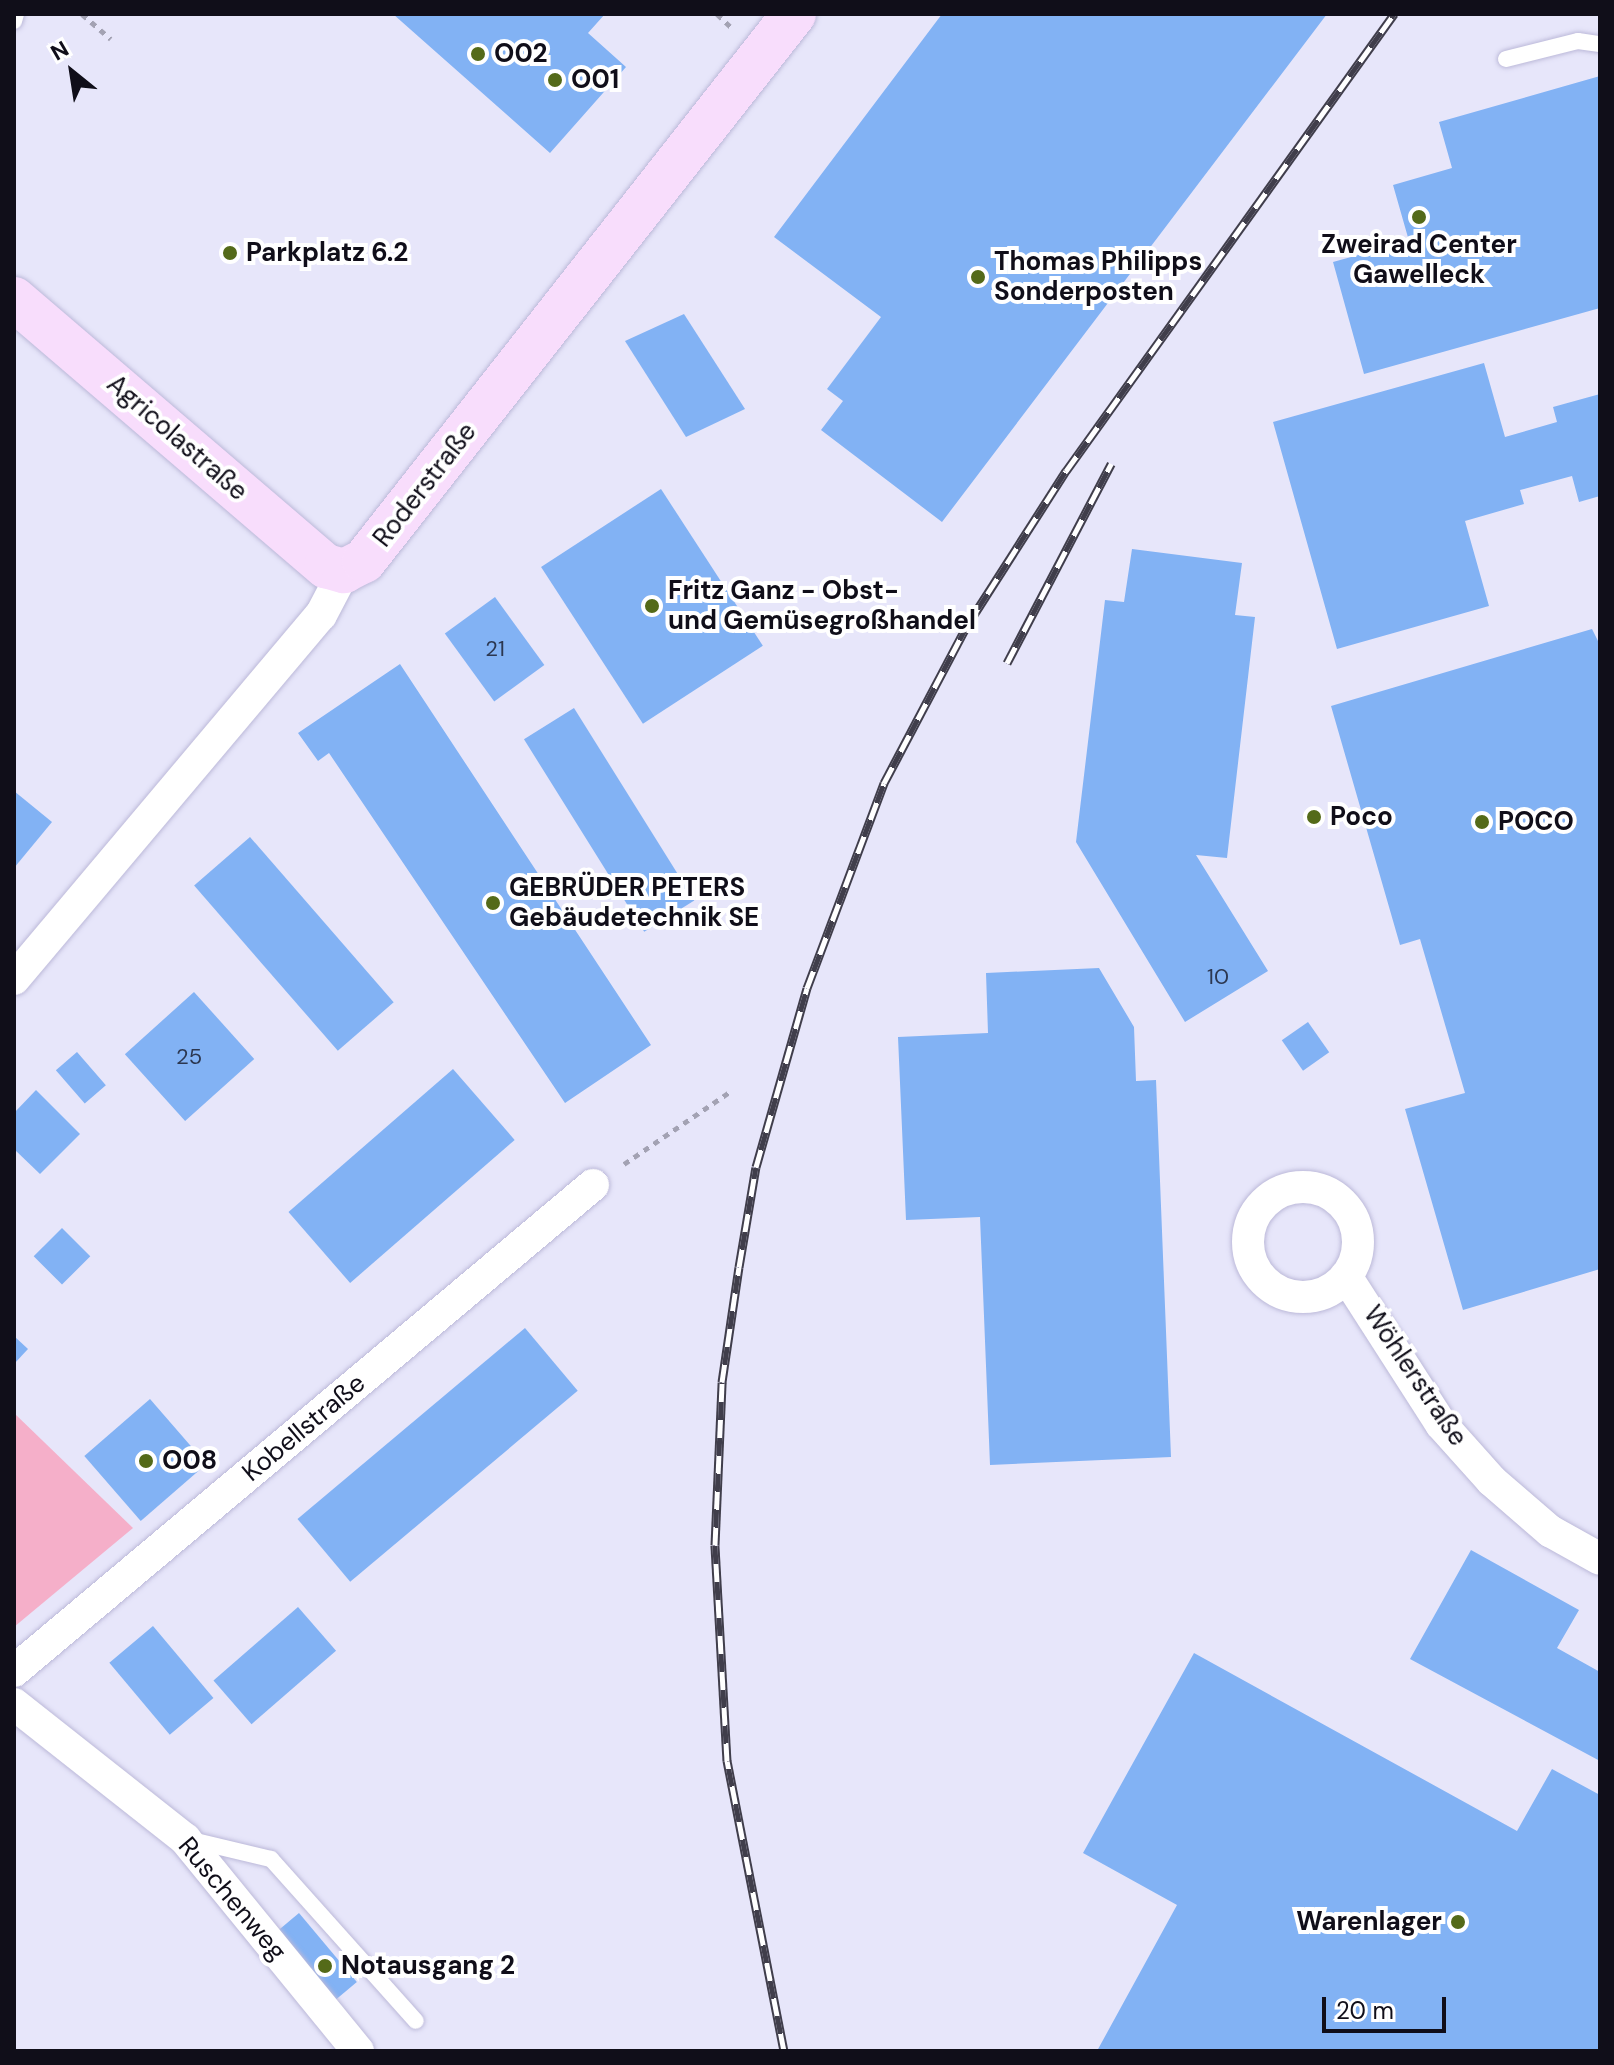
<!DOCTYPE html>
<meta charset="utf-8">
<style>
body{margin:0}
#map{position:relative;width:1614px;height:2065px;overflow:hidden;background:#e7e6fa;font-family:"DM Sans",sans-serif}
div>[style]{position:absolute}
.green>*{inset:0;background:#f5afc9}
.building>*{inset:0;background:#82b2f4;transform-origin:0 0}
.path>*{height:5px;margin-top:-2.5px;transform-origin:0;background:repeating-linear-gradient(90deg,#a3a2b3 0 6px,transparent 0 12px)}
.roads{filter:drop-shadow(0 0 2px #bcb9d9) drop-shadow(0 0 2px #bcb9d9)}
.lane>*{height:16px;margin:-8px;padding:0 8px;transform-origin:8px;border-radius:8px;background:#fff}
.street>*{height:32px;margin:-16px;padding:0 16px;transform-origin:16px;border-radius:16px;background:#fff}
.street>.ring{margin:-16px;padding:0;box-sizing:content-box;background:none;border:32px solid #fff;border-radius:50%}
.secondary>*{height:44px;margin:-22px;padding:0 22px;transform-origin:22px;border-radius:22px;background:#f8ddfc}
.rail>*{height:9px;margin-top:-4.5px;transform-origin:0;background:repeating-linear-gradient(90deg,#fff 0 18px,#403e4b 0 36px);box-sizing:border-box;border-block:2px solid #403e4b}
.dots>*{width:22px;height:22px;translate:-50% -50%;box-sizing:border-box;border:4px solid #fff;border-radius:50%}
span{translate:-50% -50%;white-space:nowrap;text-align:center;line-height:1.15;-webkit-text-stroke:8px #fff;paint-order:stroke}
.number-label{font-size:22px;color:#2c3750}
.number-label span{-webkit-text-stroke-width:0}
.poi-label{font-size:26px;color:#100e19;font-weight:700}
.left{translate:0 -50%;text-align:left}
.right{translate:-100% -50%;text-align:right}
.street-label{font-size:26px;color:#100e19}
.frame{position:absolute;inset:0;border:16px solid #100e19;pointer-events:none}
.north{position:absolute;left:32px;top:32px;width:80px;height:80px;-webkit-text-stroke:6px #fff;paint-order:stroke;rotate:330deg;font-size:22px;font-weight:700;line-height:32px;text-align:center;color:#100e19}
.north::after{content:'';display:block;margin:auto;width:28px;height:36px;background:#100e19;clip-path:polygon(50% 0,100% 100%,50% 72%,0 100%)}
.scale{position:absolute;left:1322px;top:1997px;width:124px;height:36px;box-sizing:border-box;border:4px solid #100e19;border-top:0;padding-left:10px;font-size:24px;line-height:28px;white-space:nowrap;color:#100e19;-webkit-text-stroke:6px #fff;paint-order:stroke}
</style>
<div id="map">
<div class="green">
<i style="clip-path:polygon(14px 1413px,133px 1528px,14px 1627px)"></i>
</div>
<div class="building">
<i style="clip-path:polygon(393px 14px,605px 14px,588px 33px,626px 67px,550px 153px)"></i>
<i style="clip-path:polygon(942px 14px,1327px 14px,942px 522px,821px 430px,843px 401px,827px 389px,881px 317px,774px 237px)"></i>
<i style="clip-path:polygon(1600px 76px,1600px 308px,1364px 374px,1333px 262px,1409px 241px,1393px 185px,1452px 168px,1439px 122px)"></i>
<i style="clip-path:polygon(684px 314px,745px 409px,686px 437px,625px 341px)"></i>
<i style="clip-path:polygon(1484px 363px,1505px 437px,1557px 422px,1553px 407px,1600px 394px,1600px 496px,1579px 502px,1572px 476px,1520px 490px,1524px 504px,1465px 521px,1489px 606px,1337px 649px,1273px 422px)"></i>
<i style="left:661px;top:489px;width:187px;height:143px;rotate:57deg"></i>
<i style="clip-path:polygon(1132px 549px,1242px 563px,1235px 615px,1255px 617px,1227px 858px,1196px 855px,1268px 971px,1185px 1022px,1076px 842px,1105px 600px,1124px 602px)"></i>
<i style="left:495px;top:597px;width:84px;height:62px;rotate:54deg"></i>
<i style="clip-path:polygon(1592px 629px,1600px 645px,1600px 1269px,1463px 1310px,1405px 1109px,1465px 1093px,1420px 939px,1400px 945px,1331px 706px)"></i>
<i style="clip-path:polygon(400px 664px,651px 1045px,565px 1103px,329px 753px,318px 761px,298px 733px)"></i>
<i style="left:574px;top:708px;width:227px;height:59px;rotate:58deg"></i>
<i style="clip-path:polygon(14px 791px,52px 822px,14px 868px)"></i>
<i style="left:250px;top:837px;width:219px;height:74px;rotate:49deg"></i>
<i style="clip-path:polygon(1099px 968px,1134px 1027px,1136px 1081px,1156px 1080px,1171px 1457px,990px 1465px,980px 1217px,906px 1220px,898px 1037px,988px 1033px,986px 973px)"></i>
<i style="left:194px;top:992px;width:90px;height:93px;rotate:48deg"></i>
<i style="left:1308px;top:1022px;width:37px;height:32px;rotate:55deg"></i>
<i style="left:77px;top:1052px;width:44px;height:28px;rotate:49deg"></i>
<i style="left:453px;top:1069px;width:94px;height:218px;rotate:49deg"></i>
<i style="clip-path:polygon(36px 1090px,80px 1134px,40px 1174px,14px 1149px,14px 1113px)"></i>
<i style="left:62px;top:1228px;width:40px;height:40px;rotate:45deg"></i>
<i style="left:525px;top:1328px;width:82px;height:297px;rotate:50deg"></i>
<i style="clip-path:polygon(14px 1336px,28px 1349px,14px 1364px)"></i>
<i style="left:150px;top:1399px;width:86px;height:87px;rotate:49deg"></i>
<i style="clip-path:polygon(1471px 1550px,1579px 1610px,1557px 1648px,1600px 1672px,1600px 1761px,1410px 1659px)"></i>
<i style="left:298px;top:1607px;width:58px;height:112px;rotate:49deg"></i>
<i style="left:153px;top:1626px;width:94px;height:57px;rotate:50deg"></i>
<i style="clip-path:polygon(1194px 1653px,1517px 1831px,1552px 1769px,1600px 1795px,1600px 2051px,1097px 2051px,1177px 1905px,1083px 1853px)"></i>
<i style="left:299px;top:1913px;width:90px;height:30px;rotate:50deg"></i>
</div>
<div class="path">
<i style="left:82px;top:14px;width:38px;rotate:41deg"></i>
<i style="left:717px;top:14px;width:19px;rotate:43deg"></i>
<i style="left:624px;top:1164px;width:130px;rotate:-34.3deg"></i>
</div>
<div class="roads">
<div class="lane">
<i style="left:14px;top:21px;width:7px;rotate:-74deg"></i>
<i style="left:1506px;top:59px;width:74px;rotate:-14deg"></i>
<i style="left:1578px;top:41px;width:22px;rotate:8deg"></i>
<i style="left:191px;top:1840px;width:82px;rotate:13.4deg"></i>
<i style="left:271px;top:1859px;width:217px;rotate:48.2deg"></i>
</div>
<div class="street">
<i style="left:14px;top:979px;width:476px;rotate:-49.9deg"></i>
<i style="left:321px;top:615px;width:50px;rotate:-62.4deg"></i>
<i class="ring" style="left:1248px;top:1187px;width:78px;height:78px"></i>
<i style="left:1346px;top:1276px;width:176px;rotate:57.3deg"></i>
<i style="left:1441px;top:1424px;width:76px;rotate:48.2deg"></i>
<i style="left:1492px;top:1481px;width:77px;rotate:40.8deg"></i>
<i style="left:1550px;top:1531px;width:57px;rotate:29.2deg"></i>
<i style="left:14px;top:1671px;width:756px;rotate:-40.01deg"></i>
<i style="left:14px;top:1704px;width:218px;rotate:38.3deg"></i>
<i style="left:185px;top:1839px;width:274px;rotate:50.8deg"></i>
</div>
<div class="secondary">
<i style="left:14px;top:299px;width:411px;rotate:40.6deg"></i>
<i style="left:326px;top:566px;width:19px;rotate:16deg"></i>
<i style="left:344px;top:571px;width:22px;rotate:-27deg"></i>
<i style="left:364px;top:561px;width:696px;rotate:-51.83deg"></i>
</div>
</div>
<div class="rail">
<i style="left:1007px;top:663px;width:225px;rotate:-62.4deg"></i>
<i style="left:784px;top:2051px;width:296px;rotate:-101.1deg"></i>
<i style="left:727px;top:1761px;width:216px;rotate:-93.2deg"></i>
<i style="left:715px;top:1545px;width:163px;rotate:-87.5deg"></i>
<i style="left:722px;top:1382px;width:116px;rotate:-81.6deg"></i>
<i style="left:739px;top:1267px;width:101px;rotate:-80.4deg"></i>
<i style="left:756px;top:1167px;width:186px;rotate:-74.1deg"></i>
<i style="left:807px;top:988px;width:219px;rotate:-69.4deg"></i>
<i style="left:884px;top:783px;width:180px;rotate:-62.2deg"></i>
<i style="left:968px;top:624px;width:182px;rotate:-57.4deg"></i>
<i style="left:1066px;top:471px;width:563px;rotate:-54.33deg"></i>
</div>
<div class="dots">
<i style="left:478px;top:54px;background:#546a19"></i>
<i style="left:555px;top:80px;background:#546a19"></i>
<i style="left:1419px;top:217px;background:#546a19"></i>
<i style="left:230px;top:253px;background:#546a19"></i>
<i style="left:978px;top:277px;background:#546a19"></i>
<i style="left:652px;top:606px;background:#546a19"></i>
<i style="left:1314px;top:817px;background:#546a19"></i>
<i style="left:1482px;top:822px;background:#546a19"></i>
<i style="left:493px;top:903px;background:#546a19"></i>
<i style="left:146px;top:1461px;background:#546a19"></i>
<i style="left:1458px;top:1922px;background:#546a19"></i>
<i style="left:325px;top:1966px;background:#546a19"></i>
</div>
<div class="number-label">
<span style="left:495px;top:649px">21</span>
<span style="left:1218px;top:977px">10</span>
<span style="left:189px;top:1057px">25</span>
</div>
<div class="poi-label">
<span class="left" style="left:494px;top:54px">O02</span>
<span class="left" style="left:571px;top:80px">O01</span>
<span style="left:1419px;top:260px">Zweirad Center<br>Gawelleck</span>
<span class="left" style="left:246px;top:253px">Parkplatz 6.2</span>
<span class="left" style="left:994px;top:277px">Thomas Philipps<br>Sonderposten</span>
<span class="left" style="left:668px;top:606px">Fritz Ganz - Obst-<br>und Gemüsegroßhandel</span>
<span class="left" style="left:1330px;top:817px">Poco</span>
<span class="left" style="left:1498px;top:822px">POCO</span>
<span class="left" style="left:509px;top:903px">GEBRÜDER PETERS<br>Gebäudetechnik SE</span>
<span class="left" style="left:162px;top:1461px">O08</span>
<span class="right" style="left:1442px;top:1922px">Warenlager</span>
<span class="left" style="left:341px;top:1966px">Notausgang 2</span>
</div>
<div class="street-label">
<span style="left:177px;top:438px;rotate:41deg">Agricolastraße</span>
<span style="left:425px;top:485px;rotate:-52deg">Roderstraße</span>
<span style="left:1415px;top:1376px;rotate:56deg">Wöhlerstraße</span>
<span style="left:304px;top:1428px;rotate:-40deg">Kobellstraße</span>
<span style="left:232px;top:1899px;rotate:50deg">Ruschenweg</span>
</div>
<div class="frame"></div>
<div class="north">N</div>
<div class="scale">20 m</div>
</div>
